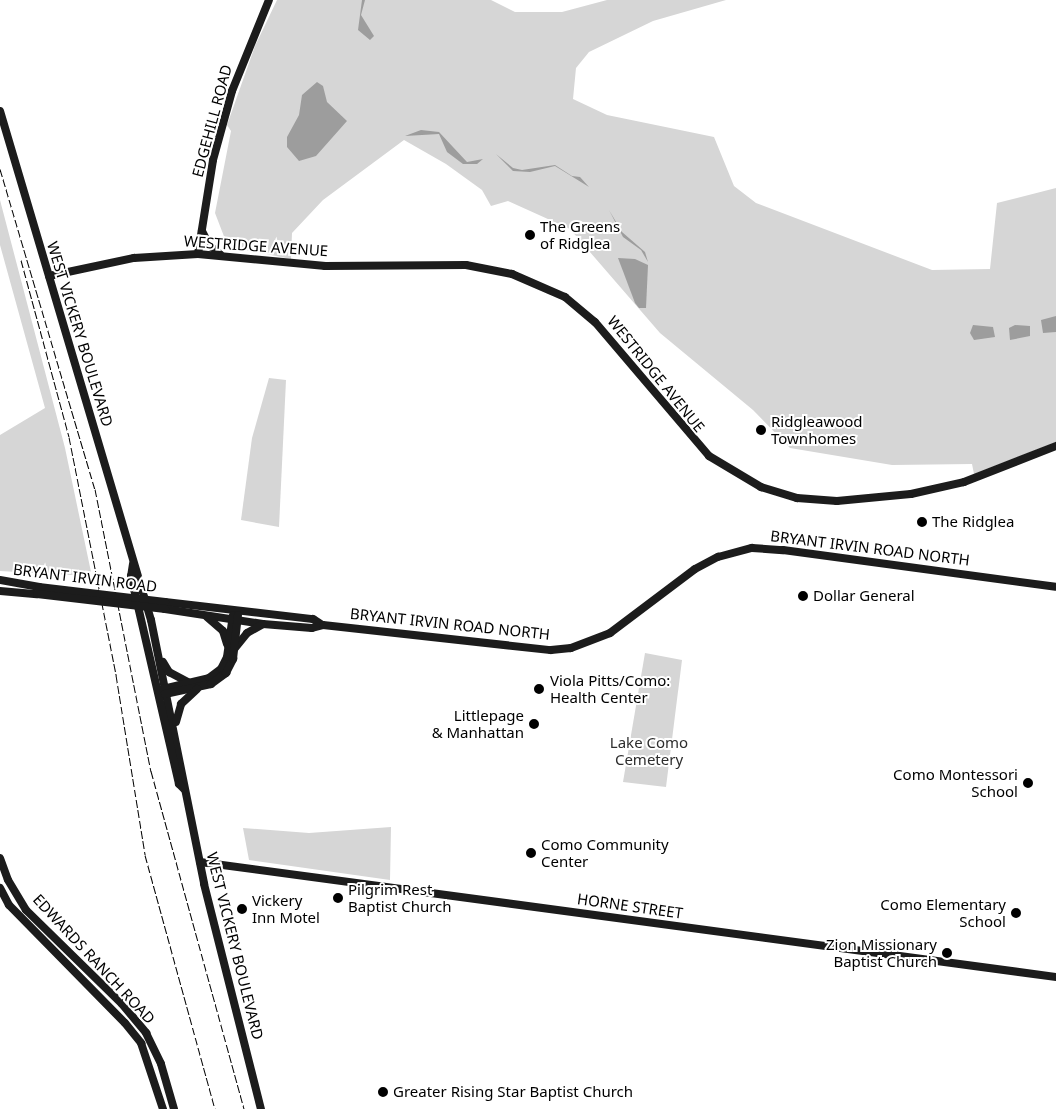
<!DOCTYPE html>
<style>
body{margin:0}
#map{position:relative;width:1056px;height:1109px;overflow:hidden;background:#fff;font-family:"Noto Sans",sans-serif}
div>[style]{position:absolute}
.green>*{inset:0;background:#d6d6d6}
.water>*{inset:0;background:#9d9d9d}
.secondary>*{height:8px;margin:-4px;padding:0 4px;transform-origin:4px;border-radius:4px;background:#1c1c1c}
.rail>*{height:1px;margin-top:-0.5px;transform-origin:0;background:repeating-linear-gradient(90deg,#000 0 8px,transparent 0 10.5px)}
.secondary-bridge>*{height:8px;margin:-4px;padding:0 4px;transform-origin:4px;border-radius:4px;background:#1c1c1c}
.dots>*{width:14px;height:14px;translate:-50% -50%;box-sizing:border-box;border:2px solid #fff;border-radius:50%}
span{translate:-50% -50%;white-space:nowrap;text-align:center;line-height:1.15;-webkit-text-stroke:4px #fff;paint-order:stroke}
.street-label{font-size:15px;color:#000}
.poi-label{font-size:15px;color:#000}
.left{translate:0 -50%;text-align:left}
.right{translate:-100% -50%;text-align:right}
.park-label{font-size:15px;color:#2d2d2d}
</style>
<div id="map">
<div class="green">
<i style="clip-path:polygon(277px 0,491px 0,515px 12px,562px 12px,607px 0,726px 0,653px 21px,589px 52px,576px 68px,573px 99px,607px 115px,714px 137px,734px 186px,756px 203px,932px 270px,990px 269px,997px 203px,1056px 188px,1056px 442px,974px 474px,972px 464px,892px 465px,790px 448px,753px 410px,660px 333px,570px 229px,508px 201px,491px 206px,482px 190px,446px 164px,404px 140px,323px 200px,292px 233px,291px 259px,236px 248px,225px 239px,215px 213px,231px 131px,227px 125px,255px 46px)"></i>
<i style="clip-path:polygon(0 200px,65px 448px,91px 572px,71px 575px,0 571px,0 435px,45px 408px,0 245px)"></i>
<i style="clip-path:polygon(269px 378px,286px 380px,279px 527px,241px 520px,252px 438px)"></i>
<i style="clip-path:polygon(645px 653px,682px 660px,666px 787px,623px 782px)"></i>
<i style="clip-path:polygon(391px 827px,390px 880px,249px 860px,243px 828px,309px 833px)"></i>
</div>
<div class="water">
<i style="clip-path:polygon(362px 0,365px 0,361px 15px,374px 36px,370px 40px,358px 30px)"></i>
<i style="clip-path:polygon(317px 82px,323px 86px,327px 102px,347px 121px,316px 156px,299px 161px,287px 147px,287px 137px,299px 115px,302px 95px)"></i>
<i style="clip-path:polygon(421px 130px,439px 132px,467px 162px,483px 159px,477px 164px,463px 164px,447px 152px,439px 134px,405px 136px)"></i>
<i style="clip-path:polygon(496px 154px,513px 168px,522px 170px,555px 165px,572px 176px,580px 177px,589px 187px,555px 166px,530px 172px,513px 171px)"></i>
<i style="clip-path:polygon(609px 210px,622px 232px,645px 252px,648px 262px,641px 250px,623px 237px)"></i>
<i style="clip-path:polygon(618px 258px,635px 259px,648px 265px,646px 308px,639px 308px,635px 303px)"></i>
<i style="clip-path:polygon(1056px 316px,1056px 332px,1043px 333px,1041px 320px)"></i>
<i style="clip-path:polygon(973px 325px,993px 327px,995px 337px,974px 340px,970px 333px)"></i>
<i style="clip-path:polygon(1015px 325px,1030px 326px,1030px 336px,1010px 340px,1009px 328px)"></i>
</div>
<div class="secondary">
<i style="left:0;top:111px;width:531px;rotate:73.48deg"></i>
<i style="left:151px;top:620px;width:269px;rotate:78.6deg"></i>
<i style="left:204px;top:884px;width:232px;rotate:75.8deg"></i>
<i style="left:202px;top:231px;width:16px;rotate:63deg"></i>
<i style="left:209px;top:245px;width:14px;rotate:39deg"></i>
<i style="left:198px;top:254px;width:95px;rotate:-80.9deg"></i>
<i style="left:213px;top:160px;width:72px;rotate:-74.6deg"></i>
<i style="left:232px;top:91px;width:98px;rotate:-67.9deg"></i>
<i style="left:49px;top:276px;width:87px;rotate:-12deg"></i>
<i style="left:134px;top:258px;width:64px;rotate:-3.6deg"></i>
<i style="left:198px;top:254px;width:128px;rotate:5.4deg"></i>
<i style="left:325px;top:266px;width:141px;rotate:-0.4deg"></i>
<i style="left:466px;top:265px;width:47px;rotate:11.1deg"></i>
<i style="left:512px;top:274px;width:58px;rotate:23.5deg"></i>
<i style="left:565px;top:297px;width:39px;rotate:40deg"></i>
<i style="left:595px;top:322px;width:176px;rotate:49.6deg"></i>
<i style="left:709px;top:456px;width:61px;rotate:30.8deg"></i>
<i style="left:761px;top:487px;width:38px;rotate:17deg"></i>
<i style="left:797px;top:498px;width:40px;rotate:4.3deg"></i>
<i style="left:837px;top:501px;width:74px;rotate:-5.4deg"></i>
<i style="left:911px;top:494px;width:54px;rotate:-12.8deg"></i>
<i style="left:964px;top:482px;width:99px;rotate:-21.4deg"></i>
<i style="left:133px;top:564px;width:12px;rotate:99deg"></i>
<i style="left:131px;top:576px;width:213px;rotate:77deg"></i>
<i style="left:179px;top:784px;width:7px;rotate:45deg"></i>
<i style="left:0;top:580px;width:40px;rotate:10deg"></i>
<i style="left:0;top:591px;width:37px;rotate:5deg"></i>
<i style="left:165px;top:602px;width:149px;rotate:6.6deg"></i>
<i style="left:313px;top:619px;width:9px;rotate:32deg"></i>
<i style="left:165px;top:609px;width:99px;rotate:8.7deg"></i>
<i style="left:263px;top:624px;width:49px;rotate:4.7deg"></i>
<i style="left:312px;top:628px;width:11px;rotate:-15deg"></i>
<i style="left:323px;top:625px;width:229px;rotate:6.3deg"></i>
<i style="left:551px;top:650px;width:20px;rotate:-6deg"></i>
<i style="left:571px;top:648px;width:42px;rotate:-21deg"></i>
<i style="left:610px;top:633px;width:106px;rotate:-37deg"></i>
<i style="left:695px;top:569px;width:26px;rotate:-28deg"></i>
<i style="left:718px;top:557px;width:35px;rotate:-15deg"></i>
<i style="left:752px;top:548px;width:31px;rotate:4deg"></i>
<i style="left:783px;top:550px;width:275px;rotate:7.7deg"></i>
<i style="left:207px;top:617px;width:21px;rotate:41deg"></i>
<i style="left:223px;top:631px;width:14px;rotate:73deg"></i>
<i style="left:235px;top:648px;width:19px;rotate:-51deg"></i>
<i style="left:247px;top:633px;width:18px;rotate:-29deg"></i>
<i style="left:163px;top:662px;width:12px;rotate:59deg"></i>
<i style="left:169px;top:672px;width:24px;rotate:28deg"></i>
<i style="left:163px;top:689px;width:47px;rotate:-13.4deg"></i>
<i style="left:209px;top:678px;width:15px;rotate:-37deg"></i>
<i style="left:221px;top:669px;width:13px;rotate:-63deg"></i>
<i style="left:227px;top:657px;width:42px;rotate:-81.9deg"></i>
<i style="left:165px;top:694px;width:47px;rotate:-12.3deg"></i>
<i style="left:211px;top:684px;width:19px;rotate:-36deg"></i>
<i style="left:226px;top:673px;width:16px;rotate:-63deg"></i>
<i style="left:233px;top:659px;width:44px;rotate:-83.5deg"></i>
<i style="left:176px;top:722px;width:19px;rotate:-74deg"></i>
<i style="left:181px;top:704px;width:22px;rotate:-43deg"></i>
<i style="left:0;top:858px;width:23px;rotate:70deg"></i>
<i style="left:8px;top:880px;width:35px;rotate:59deg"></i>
<i style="left:26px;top:910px;width:134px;rotate:44.4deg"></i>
<i style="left:122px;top:1004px;width:38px;rotate:50deg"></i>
<i style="left:146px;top:1033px;width:34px;rotate:64deg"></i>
<i style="left:161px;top:1064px;width:47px;rotate:73.9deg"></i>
<i style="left:200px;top:862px;width:864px;rotate:7.65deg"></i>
<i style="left:0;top:888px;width:19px;rotate:62deg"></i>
<i style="left:9px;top:905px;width:165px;rotate:45.5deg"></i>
<i style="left:125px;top:1023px;width:26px;rotate:51deg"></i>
<i style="left:141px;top:1043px;width:70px;rotate:71.6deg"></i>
</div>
<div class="rail">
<i style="left:0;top:169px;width:334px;rotate:73.5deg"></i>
<i style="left:95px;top:489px;width:288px;rotate:78.8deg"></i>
<i style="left:151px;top:771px;width:351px;rotate:74.6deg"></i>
<i style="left:21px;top:260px;width:183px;rotate:74.8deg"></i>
<i style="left:69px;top:437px;width:243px;rotate:78.8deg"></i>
<i style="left:116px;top:675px;width:182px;rotate:80.8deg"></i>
<i style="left:145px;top:855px;width:263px;rotate:74.6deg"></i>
</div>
<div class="secondary-bridge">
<i style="left:39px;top:587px;width:127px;rotate:6.8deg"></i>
<i style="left:37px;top:594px;width:129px;rotate:6.7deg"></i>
</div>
<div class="dots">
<i style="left:530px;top:235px;background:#000"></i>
<i style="left:761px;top:430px;background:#000"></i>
<i style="left:922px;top:522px;background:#000"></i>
<i style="left:803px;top:596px;background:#000"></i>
<i style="left:539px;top:689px;background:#000"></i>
<i style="left:534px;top:724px;background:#000"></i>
<i style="left:1028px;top:783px;background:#000"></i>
<i style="left:531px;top:853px;background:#000"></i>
<i style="left:338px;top:898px;background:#000"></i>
<i style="left:242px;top:909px;background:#000"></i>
<i style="left:1016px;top:913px;background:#000"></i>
<i style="left:947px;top:953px;background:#000"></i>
<i style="left:383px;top:1092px;background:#000"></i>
</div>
<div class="street-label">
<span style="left:212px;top:121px;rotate:-75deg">EDGEHILL ROAD</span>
<span style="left:256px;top:246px;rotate:4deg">WESTRIDGE AVENUE</span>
<span style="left:80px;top:334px;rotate:73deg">WEST VICKERY BOULEVARD</span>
<span style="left:656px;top:374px;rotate:51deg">WESTRIDGE AVENUE</span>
<span style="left:870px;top:548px;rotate:7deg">BRYANT IRVIN ROAD NORTH</span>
<span style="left:85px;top:578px;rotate:7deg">BRYANT IRVIN ROAD</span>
<span style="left:450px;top:624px;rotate:6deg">BRYANT IRVIN ROAD NORTH</span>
<span style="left:630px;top:906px;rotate:8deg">HORNE STREET</span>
<span style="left:235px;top:946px;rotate:76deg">WEST VICKERY BOULEVARD</span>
<span style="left:94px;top:959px;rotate:47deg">EDWARDS RANCH ROAD</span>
</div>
<div class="poi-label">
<span class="left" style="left:540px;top:235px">The Greens<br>of Ridglea</span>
<span class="left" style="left:771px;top:430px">Ridgleawood<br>Townhomes</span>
<span class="left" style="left:932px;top:522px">The Ridglea</span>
<span class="left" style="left:813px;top:596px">Dollar General</span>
<span class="left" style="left:550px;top:689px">Viola Pitts/Como:<br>Health Center</span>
<span class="right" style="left:524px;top:724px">Littlepage<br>&amp; Manhattan</span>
<span class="right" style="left:1018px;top:783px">Como Montessori<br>School</span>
<span class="left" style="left:541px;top:853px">Como Community<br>Center</span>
<span class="left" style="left:348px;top:898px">Pilgrim Rest<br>Baptist Church</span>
<span class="left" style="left:252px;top:909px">Vickery<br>Inn Motel</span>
<span class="right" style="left:1006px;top:913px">Como Elementary<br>School</span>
<span class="right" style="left:937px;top:953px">Zion Missionary<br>Baptist Church</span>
<span class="left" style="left:393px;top:1092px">Greater Rising Star Baptist Church</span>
</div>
<div class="park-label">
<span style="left:649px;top:751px">Lake Como<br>Cemetery</span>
</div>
</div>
